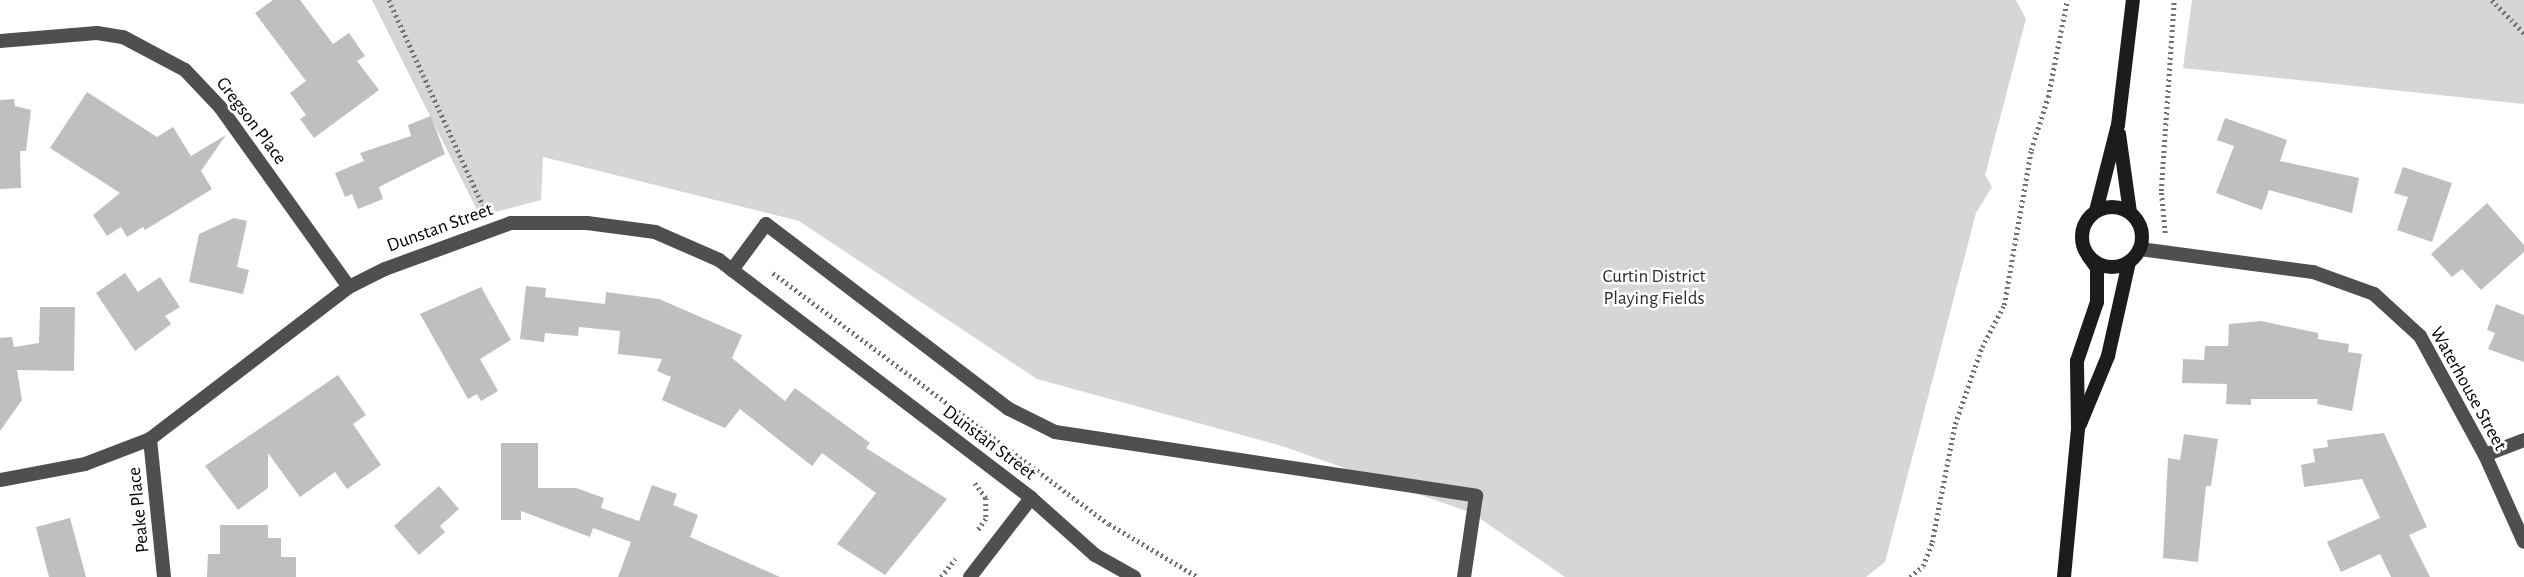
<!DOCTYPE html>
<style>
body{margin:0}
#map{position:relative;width:2524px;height:577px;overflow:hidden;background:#fff;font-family:"Alegreya Sans",sans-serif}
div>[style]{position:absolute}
.green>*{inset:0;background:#d6d6d6}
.building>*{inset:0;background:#bfbfbf}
.path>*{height:4.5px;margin-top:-2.25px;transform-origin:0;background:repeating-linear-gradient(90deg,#717171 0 2px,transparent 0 5.5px)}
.lane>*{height:14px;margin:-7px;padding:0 7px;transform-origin:7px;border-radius:7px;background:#4f4f4f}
.street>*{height:14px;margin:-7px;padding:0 7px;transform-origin:7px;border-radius:7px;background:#4f4f4f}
.secondary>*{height:14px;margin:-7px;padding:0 7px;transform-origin:7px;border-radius:7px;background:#1c1c1c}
.secondary>.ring{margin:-7px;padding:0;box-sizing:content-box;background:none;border:14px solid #1c1c1c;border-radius:50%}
span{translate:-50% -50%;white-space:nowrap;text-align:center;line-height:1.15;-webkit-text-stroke:5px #fff;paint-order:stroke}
.street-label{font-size:19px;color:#000}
.park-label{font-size:19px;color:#2d2d2d}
</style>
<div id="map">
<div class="green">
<i style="clip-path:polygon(372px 0,2016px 0,2026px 19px,1985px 175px,1992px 187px,1976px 213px,1885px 562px,1866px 577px,1565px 577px,1472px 513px,1282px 446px,1037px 379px,799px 221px,543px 157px,541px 200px,480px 216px)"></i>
<i style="clip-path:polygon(2192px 0,2524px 0,2524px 104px,2183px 68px)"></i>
</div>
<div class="building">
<i style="clip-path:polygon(273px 0,300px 0,333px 44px,349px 33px,365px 56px,357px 61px,379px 90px,314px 138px,300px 119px,306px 115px,290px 93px,306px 81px,255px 13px)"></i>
<i style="clip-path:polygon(87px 92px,157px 137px,173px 127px,191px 156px,226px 135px,201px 171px,212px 189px,145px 230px,143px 227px,127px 237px,121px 227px,107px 236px,93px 215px,120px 193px,50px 148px)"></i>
<i style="clip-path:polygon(14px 99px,15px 106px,31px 110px,26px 151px,20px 151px,21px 188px,0 189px,0 100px)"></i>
<i style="clip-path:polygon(431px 116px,445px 154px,379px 187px,383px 199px,358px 209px,352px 194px,345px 197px,335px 173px,364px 161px,360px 153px,411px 136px,408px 125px)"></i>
<i style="clip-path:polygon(2225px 118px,2287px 140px,2280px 161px,2359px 178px,2352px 213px,2269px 190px,2262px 210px,2216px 193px,2234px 146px,2217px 140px)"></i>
<i style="clip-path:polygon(2403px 167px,2452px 183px,2432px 242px,2397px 230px,2408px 197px,2394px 193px)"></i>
<i style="clip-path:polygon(2487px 203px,2524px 245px,2524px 252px,2481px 290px,2462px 269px,2452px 277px,2431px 254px)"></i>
<i style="clip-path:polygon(234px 218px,247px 221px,237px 267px,249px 270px,243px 294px,189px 282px,199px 234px)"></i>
<i style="clip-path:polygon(125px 273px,138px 292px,160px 277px,180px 307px,165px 316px,171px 324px,135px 351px,96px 293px)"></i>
<i style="clip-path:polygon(526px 286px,546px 288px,545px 297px,605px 304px,606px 292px,659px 299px,742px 335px,732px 358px,785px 401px,795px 388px,870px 443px,866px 448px,947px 499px,885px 575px,837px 544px,876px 493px,822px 453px,812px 466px,740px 409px,725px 428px,662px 400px,671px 377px,657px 371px,662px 359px,618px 354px,620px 331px,579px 327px,578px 336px,545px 333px,544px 342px,520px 339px)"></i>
<i style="clip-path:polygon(481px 287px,511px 340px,480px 359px,498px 391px,481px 401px,477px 394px,468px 399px,420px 314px)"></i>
<i style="clip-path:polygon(2496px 304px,2524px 315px,2524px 362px,2488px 349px,2495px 333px,2487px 330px)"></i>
<i style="clip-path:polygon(40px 307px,75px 307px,74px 371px,17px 370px,22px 400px,0 431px,0 338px,12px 337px,14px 347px,39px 343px)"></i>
<i style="clip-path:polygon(2261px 321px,2318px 333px,2318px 339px,2349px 344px,2348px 352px,2362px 354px,2352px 411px,2317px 404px,2318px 399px,2251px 399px,2251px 405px,2226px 404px,2227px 384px,2182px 383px,2183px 359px,2204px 360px,2205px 346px,2228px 346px,2229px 324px)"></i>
<i style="clip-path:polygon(338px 375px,366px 415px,353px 424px,381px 465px,347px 489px,335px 472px,300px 497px,268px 453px,268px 488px,238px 510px,205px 466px)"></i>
<i style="clip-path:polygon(2384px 433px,2427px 527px,2409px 535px,2430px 577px,2391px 577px,2380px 554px,2341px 572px,2327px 542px,2380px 518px,2362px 479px,2304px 487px,2301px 465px,2315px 462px,2313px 449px,2328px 447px,2327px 440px)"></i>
<i style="clip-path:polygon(2184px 434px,2218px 439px,2211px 486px,2206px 486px,2198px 562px,2163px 558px,2168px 458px,2180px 460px)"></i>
<i style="clip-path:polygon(501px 443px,538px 443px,538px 488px,576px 488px,604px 498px,601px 508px,639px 521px,652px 485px,677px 494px,673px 505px,698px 515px,690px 537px,780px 577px,618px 577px,631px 542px,593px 528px,590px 537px,521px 511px,521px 520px,501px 520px)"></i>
<i style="clip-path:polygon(439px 486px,459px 509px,440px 526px,445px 532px,419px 555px,394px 526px)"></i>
<i style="clip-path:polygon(70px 518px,86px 577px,49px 577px,36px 527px)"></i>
<i style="clip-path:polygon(220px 525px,268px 525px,268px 538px,281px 538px,281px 557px,296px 557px,296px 577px,207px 577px,208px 554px,220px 554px)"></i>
</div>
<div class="path">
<i style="left:389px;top:0;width:233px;rotate:65.4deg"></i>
<i style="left:2492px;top:0;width:46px;rotate:45.9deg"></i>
<i style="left:2165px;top:233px;width:42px;rotate:-95.4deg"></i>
<i style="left:2161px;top:191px;width:191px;rotate:-86.1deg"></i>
<i style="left:773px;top:273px;width:419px;rotate:36.8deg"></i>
<i style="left:1109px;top:524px;width:104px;rotate:30.8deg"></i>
<i style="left:975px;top:483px;width:19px;rotate:54deg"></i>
<i style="left:986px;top:498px;width:21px;rotate:90deg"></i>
<i style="left:986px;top:519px;width:14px;rotate:126deg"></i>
<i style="left:941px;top:577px;width:23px;rotate:-52deg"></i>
<i style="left:1910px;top:577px;width:17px;rotate:-40deg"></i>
<i style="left:1923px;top:566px;width:26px;rotate:-69deg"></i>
<i style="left:1932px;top:542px;width:120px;rotate:-79deg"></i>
<i style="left:1955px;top:424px;width:82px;rotate:-70.7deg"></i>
<i style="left:1982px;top:347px;width:47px;rotate:-62.4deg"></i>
<i style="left:2004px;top:305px;width:157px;rotate:-80.1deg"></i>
<i style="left:2031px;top:150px;width:56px;rotate:-72.2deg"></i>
<i style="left:2048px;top:97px;width:99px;rotate:-78.9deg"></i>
</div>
<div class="lane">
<i style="left:732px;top:270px;width:57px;rotate:-53.5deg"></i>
<i style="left:766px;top:224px;width:305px;rotate:37.3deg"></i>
<i style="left:1009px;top:409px;width:51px;rotate:26.6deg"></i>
<i style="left:1055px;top:432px;width:426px;rotate:8.6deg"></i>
<i style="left:1476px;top:496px;width:82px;rotate:98.4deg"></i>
</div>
<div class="street">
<i style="left:0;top:41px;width:97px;rotate:-4.7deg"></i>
<i style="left:97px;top:33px;width:26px;rotate:9deg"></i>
<i style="left:123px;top:37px;width:70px;rotate:28deg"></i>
<i style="left:185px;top:70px;width:51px;rotate:46.6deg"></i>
<i style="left:220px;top:107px;width:221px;rotate:54.4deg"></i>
<i style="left:2140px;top:249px;width:175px;rotate:7.6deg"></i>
<i style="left:2313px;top:272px;width:65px;rotate:19.8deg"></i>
<i style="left:2374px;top:294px;width:62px;rotate:42.4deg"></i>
<i style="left:2420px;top:336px;width:136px;rotate:61.4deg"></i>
<i style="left:2485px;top:455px;width:95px;rotate:65.9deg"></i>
<i style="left:150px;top:439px;width:139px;rotate:84.2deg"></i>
<i style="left:2485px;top:455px;width:42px;rotate:-21deg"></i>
<i style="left:0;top:480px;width:86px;rotate:-10.7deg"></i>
<i style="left:85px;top:464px;width:70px;rotate:-21deg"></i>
<i style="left:150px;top:439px;width:250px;rotate:-37.4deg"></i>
<i style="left:349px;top:287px;width:40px;rotate:-26.6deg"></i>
<i style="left:385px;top:269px;width:134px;rotate:-20.1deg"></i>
<i style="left:511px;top:223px;width:76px"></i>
<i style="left:587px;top:223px;width:69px;rotate:7.5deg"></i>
<i style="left:655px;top:232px;width:70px;rotate:23.6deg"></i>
<i style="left:719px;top:260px;width:392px;rotate:37.3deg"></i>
<i style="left:1031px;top:498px;width:86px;rotate:41.7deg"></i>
<i style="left:1095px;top:555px;width:45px;rotate:29.4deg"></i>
<i style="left:970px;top:577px;width:100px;rotate:-52.3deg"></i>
</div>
<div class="secondary">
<i style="left:2119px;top:134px;width:79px;rotate:82deg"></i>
<i class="ring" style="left:2082px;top:207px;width:46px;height:46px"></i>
<i style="left:2096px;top:211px;width:89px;rotate:-75.7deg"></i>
<i style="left:2118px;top:125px;width:126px;rotate:-83.2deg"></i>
<i style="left:2080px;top:424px;width:74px;rotate:-67.6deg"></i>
<i style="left:2108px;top:356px;width:96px;rotate:-77.4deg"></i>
<i style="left:2064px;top:577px;width:150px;rotate:-84.6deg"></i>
<i style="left:2078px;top:428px;width:67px;rotate:-90.9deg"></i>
<i style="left:2077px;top:361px;width:62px;rotate:-71.3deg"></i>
<i style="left:2097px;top:302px;width:34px;rotate:-90deg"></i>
<i style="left:2097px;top:268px;width:14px;rotate:-126deg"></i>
</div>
<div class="street-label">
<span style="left:251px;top:121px;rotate:53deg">Gregson Place</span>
<span style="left:440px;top:228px;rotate:-20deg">Dunstan Street</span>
<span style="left:2468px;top:389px;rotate:61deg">Waterhouse Street</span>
<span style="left:989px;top:443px;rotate:37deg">Dunstan Street</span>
<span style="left:139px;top:510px;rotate:-96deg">Peake Place</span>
</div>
<div class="park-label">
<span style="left:1654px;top:288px">Curtin District<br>Playing Fields</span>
</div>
</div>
